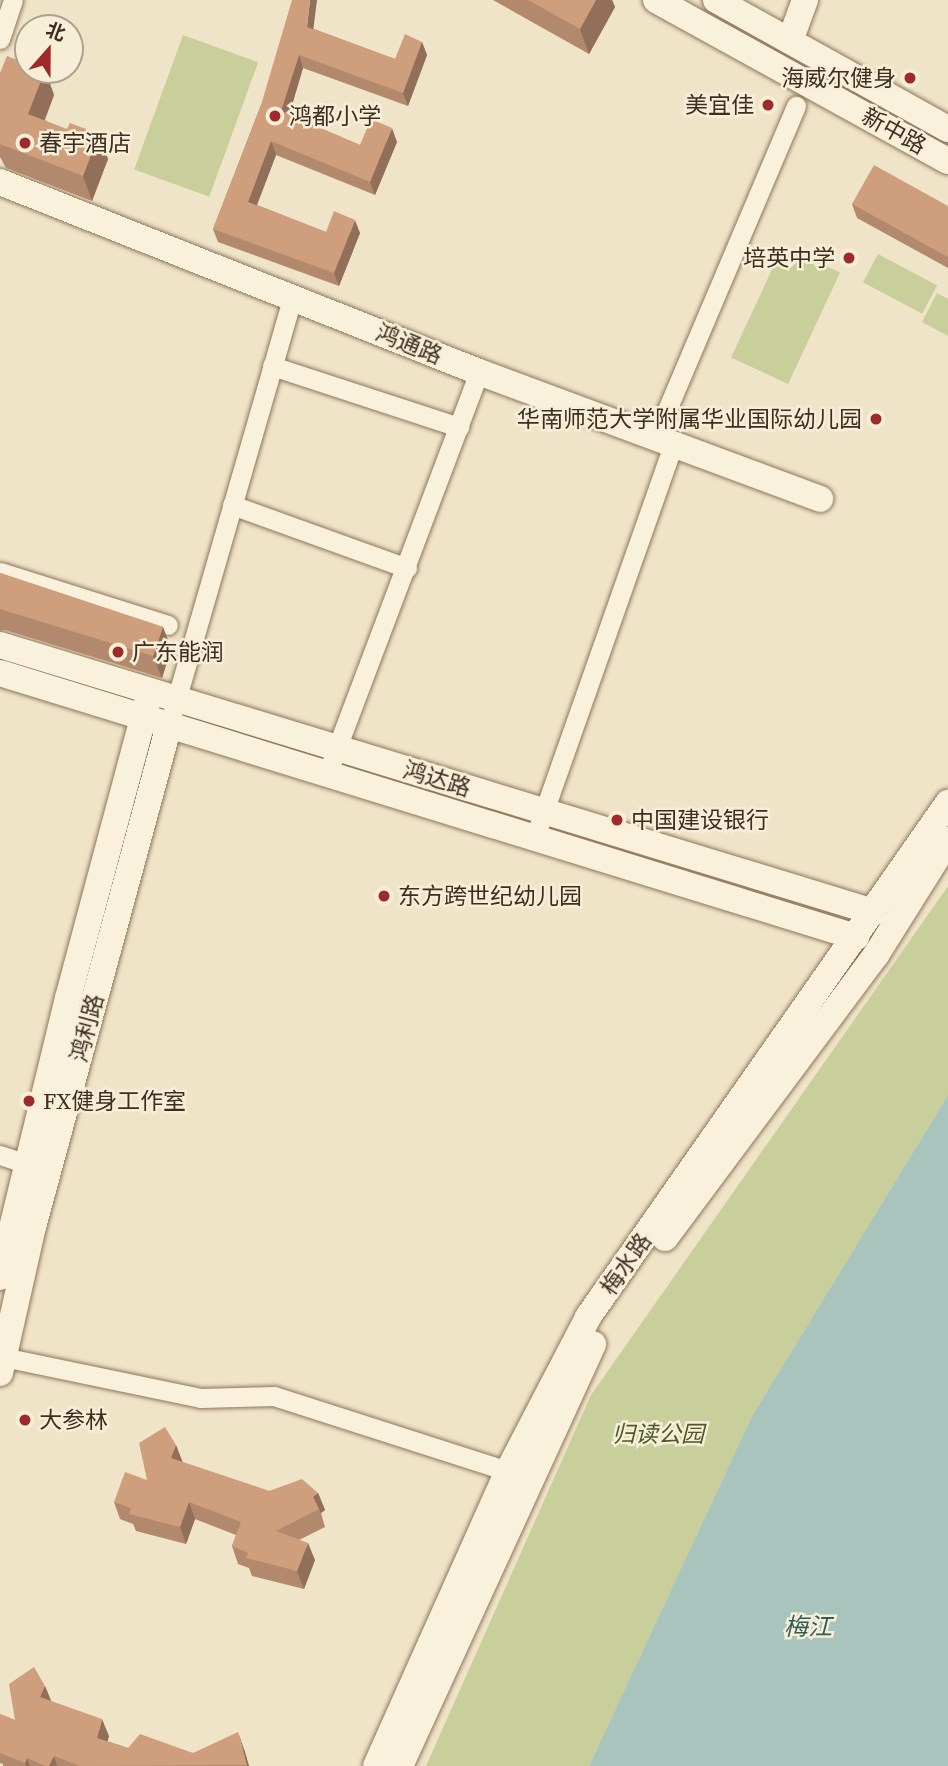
<!DOCTYPE html>
<meta charset="utf-8">
<style>
body{margin:0}
#map{position:relative;width:948px;height:1766px;overflow:hidden;background:#f0e4c8;font-family:"Source Serif 4","Noto Sans SC",serif}
div>[style]{position:absolute}
.green>*{inset:0;background:#c9cf9b;transform-origin:0 0}
.water>*{inset:0;background:#a9c4bc}
.roads{filter:drop-shadow(0 0 2px #8d765c) drop-shadow(0 0 2px #8d765c)}
.street>*{height:19px;margin:-9.5px;padding:0 9.5px;transform-origin:9.5px;border-radius:9.5px;background:#faf1dc}
.secondary>*{height:26px;margin:-13px;padding:0 13px;transform-origin:13px;border-radius:13px;background:#faf1dc}
.wall>*{inset:0;background:#b2896c}
.shaded-wall>*{inset:0;background:#916f58}
.building>*{inset:0;background:#cf9f7d}
.dots>*{width:19px;height:19px;translate:-50% -50%;box-sizing:border-box;border:4px solid #f7eed8;border-radius:50%}
span{translate:-50% -50%;white-space:nowrap;text-align:center;line-height:1.15;-webkit-text-stroke:5px #f7eed8;paint-order:stroke}
.poi-label{font-size:23px;color:#3d2e20}
.right{translate:-100% -50%;text-align:right}
.left{translate:0 -50%;text-align:left}
.street-label{font-size:23px;color:#3d2e20}
.park-label{font-size:23px;color:#4d5a26;font-style:italic}
.water-label{font-size:24px;color:#2f5d5a;font-style:italic}
.north{position:absolute;left:14px;top:14px;width:70px;height:70px;box-sizing:border-box;background:#f7eed8;border:2px solid #ada18e;border-radius:50%;rotate:21deg;font-size:19px;font-weight:700;line-height:28px;text-align:center;color:#3d2e20}
.north::after{content:'';display:block;margin:auto;width:24px;height:32px;background:#9e2a2b;clip-path:polygon(50% 0,100% 100%,50% 72%,0 100%)}
</style>
<div id="map">
<div class="green">
<i style="left:183px;top:35px;width:80px;height:143px;rotate:20deg"></i>
<i style="left:783px;top:246px;width:63px;height:123px;rotate:25deg"></i>
<i style="left:878px;top:254px;width:67px;height:32px;rotate:28deg"></i>
<i style="clip-path:polygon(937px 293px,948px 299px,948px 336px,922px 322px)"></i>
<i style="clip-path:polygon(948px 886px,948px 1095px,752px 1416px,589px 1766px,426px 1766px,591px 1395px)"></i>
</div>
<div class="water">
<i style="clip-path:polygon(948px 1095px,948px 1766px,589px 1766px,752px 1416px)"></i>
</div>
<div class="roads">
<div class="street">
<i style="left:0;top:39px;width:41px;rotate:-71.6deg"></i>
<i style="left:272px;top:366px;width:197px;rotate:18.1deg"></i>
<i style="left:655px;top:438px;width:361px;rotate:-67deg"></i>
<i style="left:232px;top:505px;width:186px;rotate:19.8deg"></i>
<i style="left:0;top:572px;width:176px;rotate:17.5deg"></i>
<i style="left:169px;top:725px;width:444px;rotate:-73.9deg"></i>
<i style="left:332px;top:761px;width:416px;rotate:-69.3deg"></i>
<i style="left:535px;top:837px;width:416px;rotate:-70.6deg"></i>
<i style="left:0;top:1155px;width:41px;rotate:18.4deg"></i>
<i style="left:3px;top:1357px;width:202px;rotate:11.7deg"></i>
<i style="left:201px;top:1398px;width:73px;rotate:-1.6deg"></i>
<i style="left:274px;top:1396px;width:246px;rotate:17.8deg"></i>
</div>
<div class="secondary">
<i style="left:656px;top:0;width:333px;rotate:28.9deg"></i>
<i style="left:716px;top:0;width:265px;rotate:29.1deg"></i>
<i style="left:790px;top:41px;width:44px;rotate:-69.9deg"></i>
<i style="left:0;top:182px;width:515px;rotate:21.64deg"></i>
<i style="left:479px;top:372px;width:364px;rotate:20.4deg"></i>
<i style="left:0;top:645px;width:914px;rotate:16.99deg"></i>
<i style="left:0;top:673px;width:896px;rotate:17.14deg"></i>
<i style="left:665px;top:1238px;width:353px;rotate:-53.3deg"></i>
<i style="left:876px;top:955px;width:136px;rotate:-57.9deg"></i>
<i style="left:0;top:1277px;width:287px;rotate:-76.3deg"></i>
<i style="left:68px;top:998px;width:305px;rotate:-75deg"></i>
<i style="left:0;top:1373px;width:150px;rotate:-77.3deg"></i>
<i style="left:33px;top:1227px;width:520px;rotate:-74.84deg"></i>
<i style="left:376px;top:1766px;width:323px;rotate:-65.9deg"></i>
<i style="left:508px;top:1471px;width:174px;rotate:-62.5deg"></i>
<i style="left:588px;top:1317px;width:628px;rotate:-54.99deg"></i>
<i style="left:400px;top:1766px;width:464px;rotate:-65.4deg"></i>
</div>
</div>
<div class="wall">
<i style="clip-path:polygon(493px 0,612px 0,615px 7px,589px 54px)"></i>
<i style="clip-path:polygon(314px 29px,395px 59px,422px 42px,427px 55px,408px 106px,303px 68px,289px 115px,360px 145px,397px 142px,375px 195px,276px 155px,257px 205px,326px 232px,360px 233px,339px 286px,218px 242px,213px 229px,261px 105px)"></i>
<i style="clip-path:polygon(45px 70px,54px 95px,45px 120px,108px 159px,92px 201px,6px 168px,0 157px,0 73px)"></i>
<i style="clip-path:polygon(852px 204px,948px 206px,948px 268px,857px 218px)"></i>
<i style="clip-path:polygon(0 573px,163px 627px,171px 649px,162px 678px,5px 630px,0 631px)"></i>
<i style="clip-path:polygon(176px 1445px,182px 1462px,269px 1491px,318px 1493px,325px 1510px,321px 1513px,325px 1527px,299px 1540px,315px 1560px,304px 1589px,252px 1576px,249px 1568px,238px 1564px,232px 1546px,236px 1535px,195px 1519px,186px 1544px,136px 1531px,133px 1524px,120px 1519px,114px 1502px,147px 1480px)"></i>
<i style="clip-path:polygon(45px 1686px,51px 1701px,109px 1736px,107px 1741px,128px 1748px,193px 1753px,244px 1749px,249px 1766px,3px 1766px,3px 1764px,0 1763px,0 1714px,15px 1720px)"></i>
</div>
<div class="shaded-wall">
<i style="clip-path:polygon(310px 0,317px 0,312px 40px,307px 27px)"></i>
<i style="clip-path:polygon(596px 0,612px 0,615px 7px,589px 54px,580px 29px)"></i>
<i style="clip-path:polygon(422px 42px,427px 55px,408px 106px,403px 93px)"></i>
<i style="clip-path:polygon(299px 55px,303px 68px,286px 125px,281px 111px)"></i>
<i style="clip-path:polygon(45px 70px,54px 95px,37px 139px,28px 114px)"></i>
<i style="clip-path:polygon(392px 128px,397px 142px,375px 195px,370px 182px)"></i>
<i style="clip-path:polygon(99px 134px,108px 159px,92px 201px,83px 176px)"></i>
<i style="clip-path:polygon(271px 141px,276px 155px,253px 215px,248px 202px)"></i>
<i style="clip-path:polygon(355px 220px,360px 233px,339px 286px,334px 273px)"></i>
<i style="clip-path:polygon(163px 627px,171px 649px,162px 678px,153px 656px)"></i>
<i style="clip-path:polygon(176px 1445px,183px 1463px,171px 1458px)"></i>
<i style="clip-path:polygon(318px 1493px,325px 1510px,321px 1513px,313px 1497px)"></i>
<i style="clip-path:polygon(189px 1502px,195px 1519px,186px 1544px,180px 1527px)"></i>
<i style="clip-path:polygon(308px 1543px,315px 1560px,304px 1589px,297px 1571px)"></i>
<i style="clip-path:polygon(45px 1686px,52px 1703px,40px 1697px)"></i>
<i style="clip-path:polygon(102px 1719px,109px 1736px,104px 1755px,97px 1738px)"></i>
<i style="clip-path:polygon(238px 1732px,244px 1749px,249px 1766px,247px 1766px)"></i>
<i style="clip-path:polygon(54px 1756px,57px 1766px,49px 1766px)"></i>
<i style="clip-path:polygon(27px 1758px,30px 1766px,26px 1766px,25px 1763px)"></i>
</div>
<div class="building">
<i style="clip-path:polygon(292px 0,310px 0,307px 27px,395px 59px,405px 34px,422px 42px,403px 93px,299px 55px,281px 111px,360px 145px,371px 119px,392px 128px,370px 182px,271px 141px,248px 202px,326px 232px,334px 211px,355px 220px,334px 273px,213px 229px,261px 105px)"></i>
<i style="clip-path:polygon(528px 0,596px 0,580px 29px)"></i>
<i style="clip-path:polygon(7px 56px,28px 64px,28px 70px,45px 70px,28px 114px,67px 129px,70px 123px,99px 134px,83px 176px,0 144px,0 73px)"></i>
<i style="clip-path:polygon(874px 165px,948px 206px,948px 257px,852px 204px)"></i>
<i style="clip-path:polygon(0 573px,163px 627px,153px 656px,0 609px)"></i>
<i style="clip-path:polygon(165px 1427px,176px 1445px,171px 1458px,269px 1491px,302px 1479px,318px 1493px,313px 1497px,319px 1509px,276px 1531px,308px 1543px,297px 1571px,246px 1558px,248px 1553px,232px 1546px,241px 1522px,189px 1502px,180px 1527px,129px 1514px,131px 1508px,114px 1502px,125px 1472px,147px 1480px,139px 1443px)"></i>
<i style="clip-path:polygon(34px 1667px,45px 1686px,40px 1697px,102px 1719px,97px 1738px,128px 1748px,140px 1734px,193px 1753px,238px 1732px,247px 1765px,80px 1766px,54px 1756px,49px 1766px,46px 1766px,27px 1758px,25px 1763px,0 1753px,0 1714px,15px 1720px,9px 1684px)"></i>
</div>
<div class="dots">
<i style="left:910px;top:78px;background:#9e2a2b"></i>
<i style="left:768px;top:105px;background:#9e2a2b"></i>
<i style="left:275px;top:116px;background:#9e2a2b"></i>
<i style="left:25px;top:143px;background:#9e2a2b"></i>
<i style="left:849px;top:258px;background:#9e2a2b"></i>
<i style="left:876px;top:419px;background:#9e2a2b"></i>
<i style="left:118px;top:652px;background:#9e2a2b"></i>
<i style="left:617px;top:820px;background:#9e2a2b"></i>
<i style="left:384px;top:896px;background:#9e2a2b"></i>
<i style="left:29px;top:1101px;background:#9e2a2b"></i>
<i style="left:25px;top:1420px;background:#9e2a2b"></i>
</div>
<div class="poi-label">
<span class="right" style="left:896px;top:78px">海威尔健身</span>
<span class="right" style="left:754px;top:105px">美宜佳</span>
<span class="left" style="left:289px;top:116px">鸿都小学</span>
<span class="left" style="left:39px;top:143px">春宇酒店</span>
<span class="right" style="left:835px;top:258px">培英中学</span>
<span class="right" style="left:862px;top:419px">华南师范大学附属华业国际幼儿园</span>
<span class="left" style="left:132px;top:652px">广东能润</span>
<span class="left" style="left:631px;top:820px">中国建设银行</span>
<span class="left" style="left:398px;top:896px">东方跨世纪幼儿园</span>
<span class="left" style="left:43px;top:1101px">FX健身工作室</span>
<span class="left" style="left:39px;top:1420px">大参林</span>
</div>
<div class="street-label">
<span style="left:894px;top:131px;rotate:29deg">新中路</span>
<span style="left:409px;top:344px;rotate:22deg">鸿通路</span>
<span style="left:437px;top:779px;rotate:17deg">鸿达路</span>
<span style="left:87px;top:1028px;rotate:-75deg">鸿利路</span>
<span style="left:626px;top:1264px;rotate:-55deg">梅水路</span>
</div>
<div class="park-label">
<span style="left:658px;top:1434px">归读公园</span>
</div>
<div class="water-label">
<span style="left:808px;top:1627px">梅江</span>
</div>
<div class="north">北</div>
</div>
